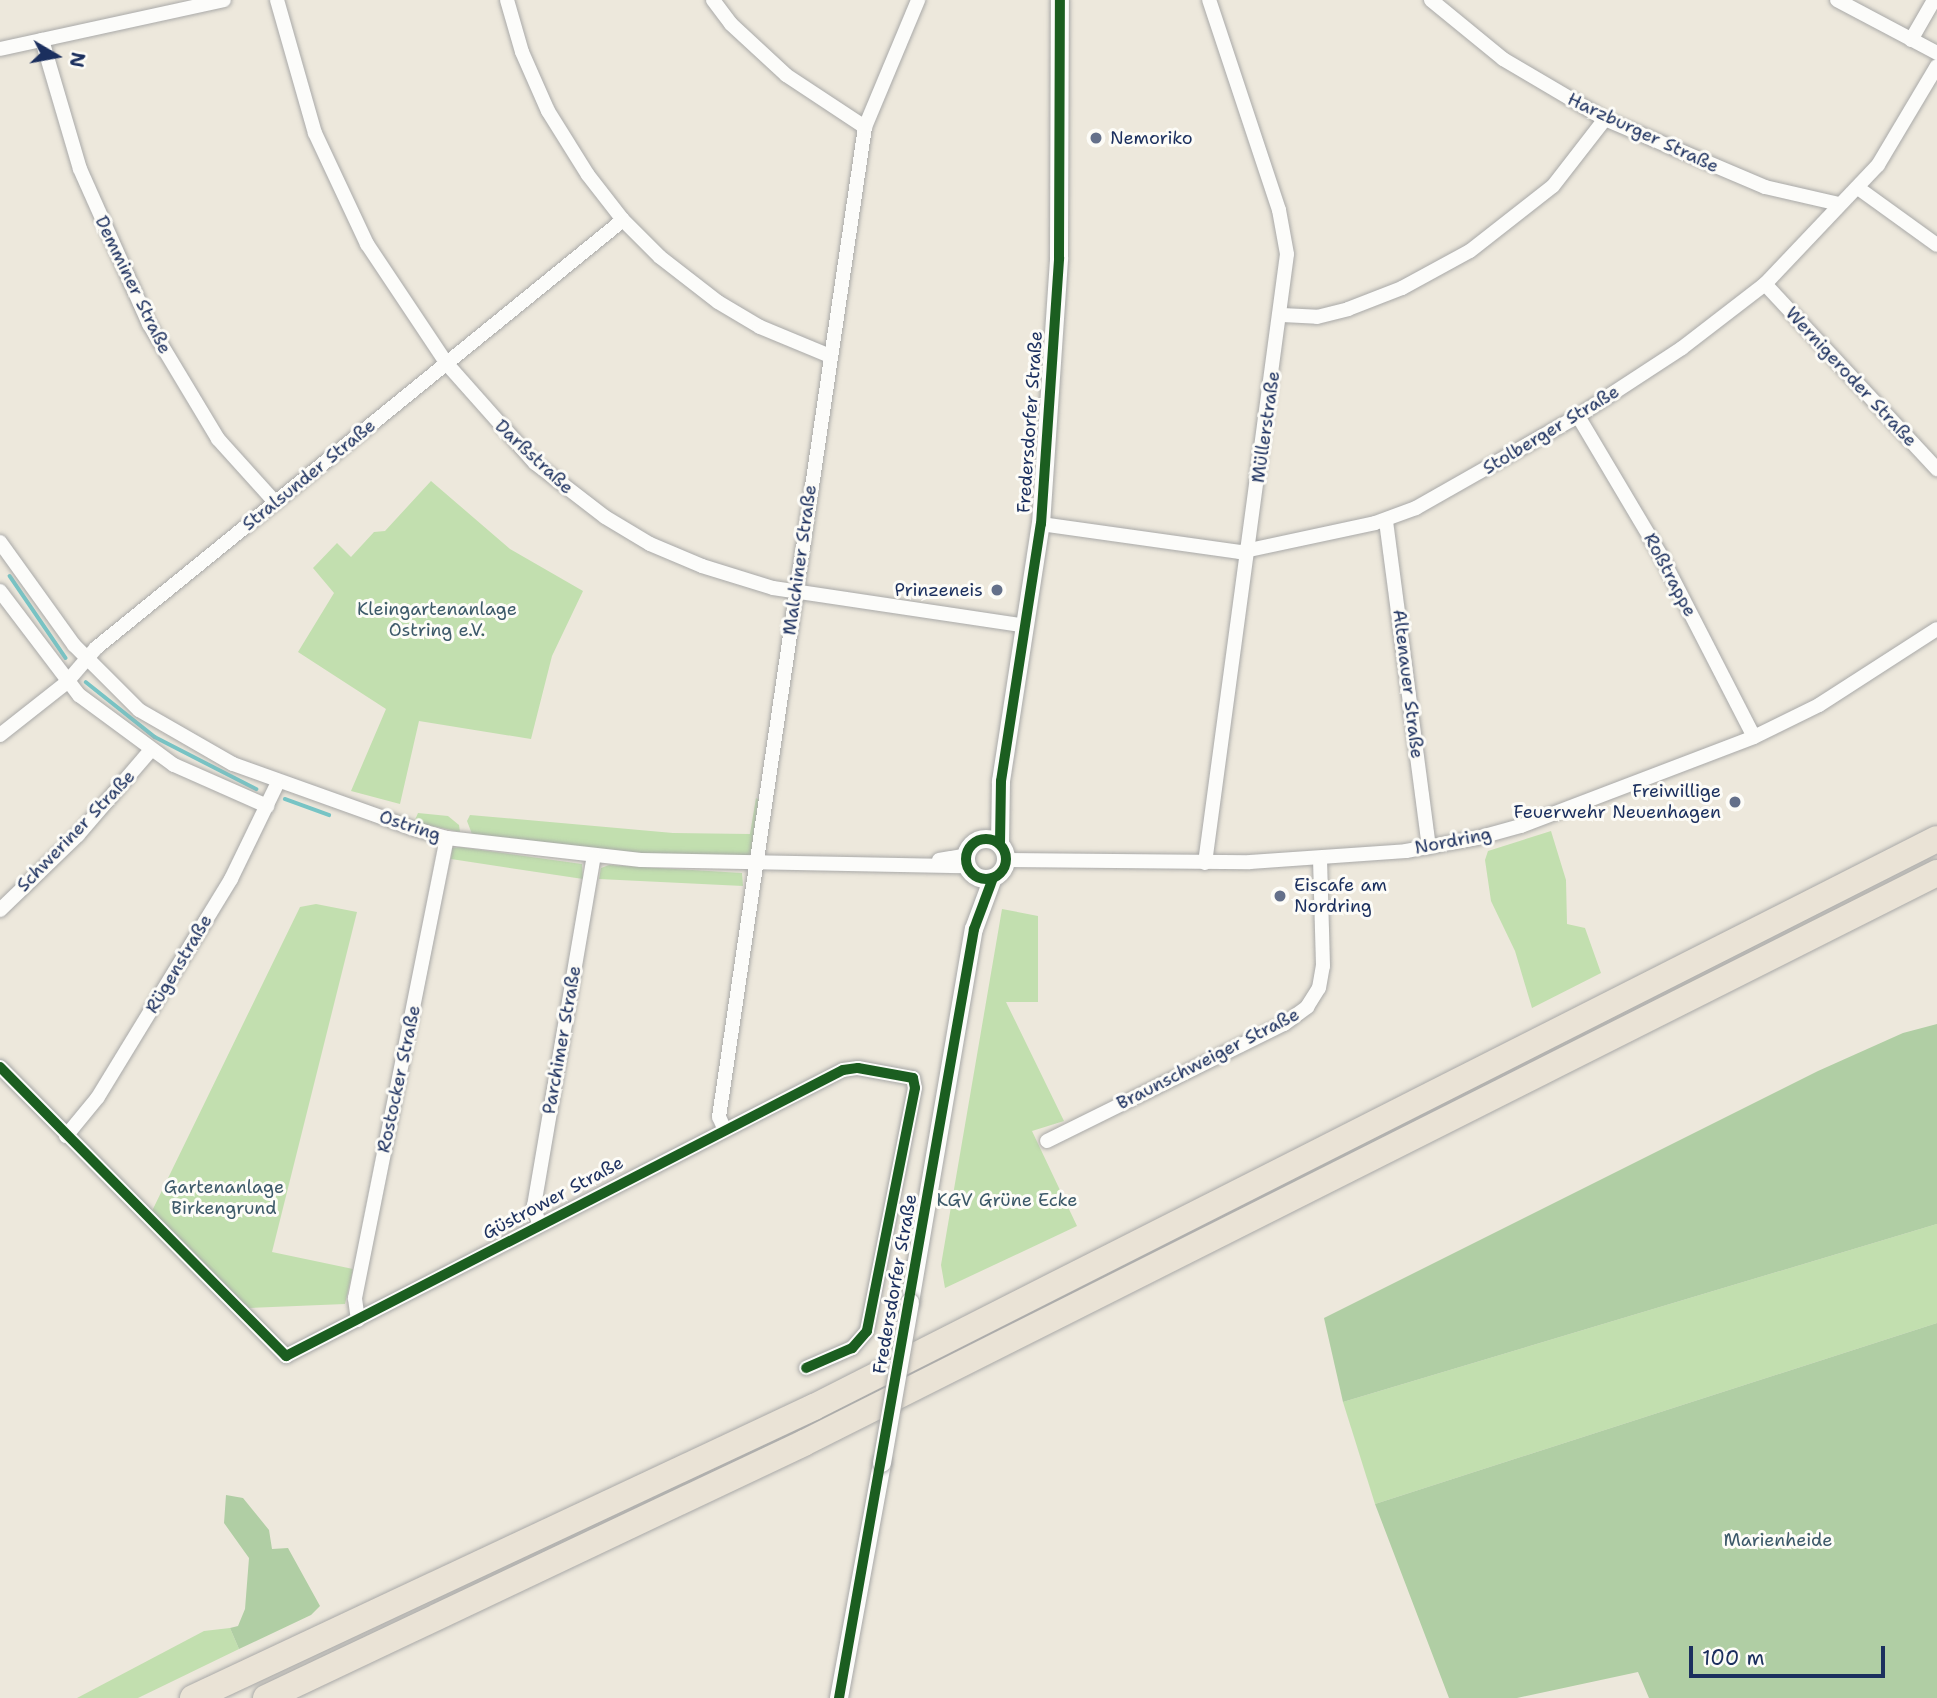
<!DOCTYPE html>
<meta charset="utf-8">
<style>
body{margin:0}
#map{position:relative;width:1937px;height:1698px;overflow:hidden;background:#ede8dc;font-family:"Shantell Sans",sans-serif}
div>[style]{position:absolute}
.green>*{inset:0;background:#c2dfaf}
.forest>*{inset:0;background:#b0cea4}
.stream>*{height:3.5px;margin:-1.75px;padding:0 1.75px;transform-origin:1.75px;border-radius:1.75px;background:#77c4c5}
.roads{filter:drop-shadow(0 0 2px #a9a9a8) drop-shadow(0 0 2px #a9a9a8)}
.minor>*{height:14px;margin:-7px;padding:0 7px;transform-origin:7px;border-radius:7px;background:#fcfcfa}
.tertiary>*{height:18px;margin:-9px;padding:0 9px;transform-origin:9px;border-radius:9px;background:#fcfcfa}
.tertiary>.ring{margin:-9px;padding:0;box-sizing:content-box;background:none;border:18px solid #fcfcfa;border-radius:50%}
.motorway>*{height:26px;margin:-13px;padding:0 13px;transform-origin:13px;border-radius:13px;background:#eae3d6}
.bridges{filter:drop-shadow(0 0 2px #a9a9a8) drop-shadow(0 0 2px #a9a9a8)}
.tertiary-bridge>*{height:18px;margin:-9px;padding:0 9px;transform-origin:9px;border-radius:9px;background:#fcfcfa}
.cycleway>*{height:10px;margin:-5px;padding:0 5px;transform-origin:5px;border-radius:5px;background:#1b5e20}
.cycleway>.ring{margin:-5px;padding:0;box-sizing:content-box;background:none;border:10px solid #1b5e20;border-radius:50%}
.dots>*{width:19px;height:19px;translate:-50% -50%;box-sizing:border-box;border:4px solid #fdfcf7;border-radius:50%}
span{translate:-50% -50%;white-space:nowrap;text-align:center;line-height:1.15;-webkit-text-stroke:6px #fdfcf7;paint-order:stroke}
.street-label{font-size:18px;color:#1b2f5e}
.poi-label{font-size:18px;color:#1b2f5e}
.left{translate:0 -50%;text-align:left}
.right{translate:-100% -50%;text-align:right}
.park-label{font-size:18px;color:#3c5969}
.north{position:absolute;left:21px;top:21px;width:70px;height:70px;-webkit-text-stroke:5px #fdfcf7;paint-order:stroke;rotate:100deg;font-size:19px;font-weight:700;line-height:28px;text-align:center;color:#1b2f5e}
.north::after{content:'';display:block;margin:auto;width:24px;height:32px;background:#1b2f5e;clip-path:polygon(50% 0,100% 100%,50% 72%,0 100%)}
.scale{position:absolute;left:1689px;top:1646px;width:196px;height:32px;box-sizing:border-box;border:4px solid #1b2f5e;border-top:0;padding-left:9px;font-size:21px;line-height:24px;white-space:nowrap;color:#1b2f5e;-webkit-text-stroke:5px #fdfcf7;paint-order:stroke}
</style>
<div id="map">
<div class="green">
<i style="clip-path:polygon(431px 481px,510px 549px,583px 591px,552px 656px,531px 739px,419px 721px,400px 804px,351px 791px,386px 709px,298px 652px,334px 593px,313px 568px,337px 543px,351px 557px,374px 532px,385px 531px)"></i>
<i style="clip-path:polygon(756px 798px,760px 801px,752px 853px,742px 859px,588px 850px,472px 834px,467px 821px,470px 815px,673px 833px,750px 834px)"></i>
<i style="clip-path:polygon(418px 813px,448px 816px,459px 825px,460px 832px,414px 822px)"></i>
<i style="clip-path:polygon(1551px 831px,1566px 880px,1567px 924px,1585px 928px,1601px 973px,1532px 1008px,1515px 951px,1491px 901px,1485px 860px,1488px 851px)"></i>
<i style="clip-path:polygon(459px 847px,582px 864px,583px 879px,451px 859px,452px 848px)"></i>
<i style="clip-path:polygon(609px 865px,742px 873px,743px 886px,599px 879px,601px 868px)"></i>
<i style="clip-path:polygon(316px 904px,357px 912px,272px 1252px,353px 1269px,345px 1304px,249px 1308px,152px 1211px,300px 907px)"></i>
<i style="clip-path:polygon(1002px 909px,1038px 916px,1038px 1002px,1006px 1002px,1064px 1121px,1032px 1131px,1077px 1226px,945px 1288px,941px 1265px)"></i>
<i style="clip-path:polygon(1937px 1224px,1937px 1323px,1375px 1504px,1343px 1402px)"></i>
<i style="clip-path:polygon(230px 1628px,239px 1649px,138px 1698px,77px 1698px,204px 1631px)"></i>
</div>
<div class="forest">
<i style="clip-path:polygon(1937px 1024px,1937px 1224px,1343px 1402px,1324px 1318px,1818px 1071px,1903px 1033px)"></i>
<i style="clip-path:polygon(1937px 1323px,1937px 1698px,1649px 1698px,1638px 1672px,1517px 1698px,1449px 1698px,1375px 1504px)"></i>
<i style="clip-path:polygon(226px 1495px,243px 1498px,269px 1530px,272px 1549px,288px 1548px,320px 1606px,311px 1615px,239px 1649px,230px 1628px,238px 1626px,245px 1609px,249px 1558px,224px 1523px)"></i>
</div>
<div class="stream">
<i style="left:10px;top:576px;width:99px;rotate:55.7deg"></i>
<i style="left:86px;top:682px;width:88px;rotate:38.6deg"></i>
<i style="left:155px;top:737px;width:114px;rotate:27.2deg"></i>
<i style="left:285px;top:799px;width:47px;rotate:20deg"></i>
</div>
<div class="roads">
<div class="minor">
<i style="left:277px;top:0;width:138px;rotate:74.1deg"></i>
<i style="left:315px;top:133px;width:123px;rotate:64.9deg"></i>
<i style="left:367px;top:244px;width:144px;rotate:56.3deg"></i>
<i style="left:447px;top:364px;width:132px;rotate:48.4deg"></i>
<i style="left:535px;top:463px;width:88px;rotate:37.6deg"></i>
<i style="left:605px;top:517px;width:52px;rotate:31deg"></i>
<i style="left:650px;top:544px;width:56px;rotate:22.9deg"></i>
<i style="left:702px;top:566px;width:74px;rotate:17.2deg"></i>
<i style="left:773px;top:588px;width:256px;rotate:8.5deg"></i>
<i style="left:507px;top:0;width:54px;rotate:73.9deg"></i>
<i style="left:522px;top:52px;width:64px;rotate:66.2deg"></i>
<i style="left:548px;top:111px;width:75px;rotate:58deg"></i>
<i style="left:588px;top:175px;width:57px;rotate:52.1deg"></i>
<i style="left:623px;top:220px;width:52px;rotate:45deg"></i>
<i style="left:660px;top:257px;width:73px;rotate:37.8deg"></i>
<i style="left:718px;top:302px;width:49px;rotate:30.8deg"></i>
<i style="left:760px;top:327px;width:76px;rotate:22.5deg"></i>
<i style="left:713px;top:0;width:30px;rotate:53deg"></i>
<i style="left:731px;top:24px;width:75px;rotate:42.8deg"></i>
<i style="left:786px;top:75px;width:95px;rotate:33.4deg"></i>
<i style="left:1431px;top:0;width:93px;rotate:39.3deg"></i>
<i style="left:1503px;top:59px;width:118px;rotate:30.5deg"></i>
<i style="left:1605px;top:119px;width:174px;rotate:23deg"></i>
<i style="left:1765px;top:187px;width:76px;rotate:12.9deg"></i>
<i style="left:1837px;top:0;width:113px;rotate:27.9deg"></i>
<i style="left:42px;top:40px;width:134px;rotate:73.6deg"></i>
<i style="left:80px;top:169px;width:170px;rotate:66deg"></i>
<i style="left:149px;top:324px;width:134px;rotate:59deg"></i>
<i style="left:218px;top:439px;width:85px;rotate:47.9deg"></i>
<i style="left:1911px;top:40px;width:46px;rotate:-60.1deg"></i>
<i style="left:0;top:49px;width:229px;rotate:-12.3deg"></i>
<i style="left:1858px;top:188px;width:97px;rotate:35.8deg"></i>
<i style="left:1765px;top:284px;width:253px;rotate:47.1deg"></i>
<i style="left:1282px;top:315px;width:35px;rotate:3deg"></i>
<i style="left:1317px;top:317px;width:32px;rotate:-14deg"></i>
<i style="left:1348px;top:309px;width:58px;rotate:-21.3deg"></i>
<i style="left:1402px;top:288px;width:77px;rotate:-28.6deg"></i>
<i style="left:1470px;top:251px;width:105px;rotate:-38.1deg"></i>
<i style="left:1553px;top:186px;width:85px;rotate:-52.2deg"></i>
<i style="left:1578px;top:416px;width:163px;rotate:59.3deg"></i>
<i style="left:1661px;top:556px;width:203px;rotate:62.8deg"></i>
<i style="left:1386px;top:521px;width:329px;rotate:82.5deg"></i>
<i style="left:1041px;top:524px;width:201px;rotate:8deg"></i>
<i style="left:1240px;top:552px;width:138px;rotate:-12.1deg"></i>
<i style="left:1375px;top:523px;width:44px;rotate:-20.1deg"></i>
<i style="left:1416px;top:508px;width:186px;rotate:-29.6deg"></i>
<i style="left:1578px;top:416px;width:124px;rotate:-33.2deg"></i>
<i style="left:1682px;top:348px;width:105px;rotate:-37.6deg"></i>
<i style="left:1765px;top:284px;width:164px;rotate:-46.5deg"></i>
<i style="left:1878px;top:165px;width:115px;rotate:-59.2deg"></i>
<i style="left:0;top:542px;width:127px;rotate:54.3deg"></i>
<i style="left:74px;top:645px;width:92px;rotate:45deg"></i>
<i style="left:139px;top:710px;width:108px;rotate:29.9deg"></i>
<i style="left:233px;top:764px;width:193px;rotate:19.7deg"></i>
<i style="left:415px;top:829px;width:33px;rotate:16deg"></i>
<i style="left:447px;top:838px;width:195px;rotate:6.5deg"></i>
<i style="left:641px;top:860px;width:326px;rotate:1.1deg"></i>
<i style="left:0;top:591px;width:131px;rotate:52.8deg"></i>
<i style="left:79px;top:695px;width:118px;rotate:36.4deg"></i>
<i style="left:174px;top:765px;width:102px;rotate:23.8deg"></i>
<i style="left:0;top:735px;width:84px;rotate:-38.2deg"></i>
<i style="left:66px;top:683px;width:46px;rotate:-49.4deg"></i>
<i style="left:96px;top:648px;width:679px;rotate:-39.08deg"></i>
<i style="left:939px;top:860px;width:27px;rotate:-10deg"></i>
<i style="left:1006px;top:860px;width:244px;rotate:0.5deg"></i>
<i style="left:1250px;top:862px;width:156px;rotate:-4deg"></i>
<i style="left:1406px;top:851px;width:72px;rotate:-10.4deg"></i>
<i style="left:1477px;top:838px;width:46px;rotate:-15.3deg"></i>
<i style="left:1521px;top:826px;width:249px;rotate:-20.9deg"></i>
<i style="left:1754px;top:737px;width:72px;rotate:-26.2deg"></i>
<i style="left:1819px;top:705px;width:140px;rotate:-32.8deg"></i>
<i style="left:1205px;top:863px;width:614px;rotate:-82.33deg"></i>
<i style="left:1287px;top:254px;width:45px;rotate:-100.3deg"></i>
<i style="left:1279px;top:210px;width:221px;rotate:-108.4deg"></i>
<i style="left:0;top:910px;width:108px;rotate:-43.9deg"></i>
<i style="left:78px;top:835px;width:111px;rotate:-49.4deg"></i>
<i style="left:0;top:1067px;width:407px;rotate:45.3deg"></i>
<i style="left:286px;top:1356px;width:626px;rotate:-27.18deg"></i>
<i style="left:843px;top:1070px;width:15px;rotate:-8deg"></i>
<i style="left:858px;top:1068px;width:56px;rotate:10.3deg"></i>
<i style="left:913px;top:1078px;width:10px;rotate:79deg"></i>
<i style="left:915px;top:1088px;width:248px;rotate:101.2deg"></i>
<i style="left:867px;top:1331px;width:23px;rotate:131deg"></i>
<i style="left:852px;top:1348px;width:50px;rotate:156.5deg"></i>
<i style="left:724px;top:1128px;width:12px;rotate:-114deg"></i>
<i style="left:719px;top:1117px;width:1001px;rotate:-81.61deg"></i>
<i style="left:865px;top:127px;width:138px;rotate:-67.3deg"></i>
<i style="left:66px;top:1136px;width:50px;rotate:-50.6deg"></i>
<i style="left:98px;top:1097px;width:255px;rotate:-58.6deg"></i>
<i style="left:231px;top:879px;width:108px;rotate:-64.1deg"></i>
<i style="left:1047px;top:1141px;width:264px;rotate:-26.3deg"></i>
<i style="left:1284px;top:1024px;width:29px;rotate:-36deg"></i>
<i style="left:1307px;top:1007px;width:22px;rotate:-58deg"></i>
<i style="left:1319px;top:988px;width:22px;rotate:-80deg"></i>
<i style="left:1323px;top:966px;width:108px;rotate:-91.6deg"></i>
<i style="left:539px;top:1224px;width:19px;rotate:-106deg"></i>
<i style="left:534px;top:1206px;width:355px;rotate:-80.3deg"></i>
<i style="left:358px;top:1320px;width:22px;rotate:-98deg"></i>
<i style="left:355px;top:1298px;width:469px;rotate:-78.7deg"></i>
</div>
<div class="tertiary">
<i class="ring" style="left:966px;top:839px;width:22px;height:22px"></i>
<i style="left:1000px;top:844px;width:63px;rotate:-89.1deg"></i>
<i style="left:1001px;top:781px;width:260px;rotate:-81.2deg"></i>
<i style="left:1041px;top:524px;width:267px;rotate:-86.1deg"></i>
<i style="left:1059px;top:258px;width:258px;rotate:-89.8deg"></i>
<i style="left:910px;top:1302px;width:378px;rotate:-80.3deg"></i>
<i style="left:974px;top:929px;width:54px;rotate:-69.6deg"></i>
<i style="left:839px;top:1698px;width:239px;rotate:-79.6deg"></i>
</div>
<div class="motorway">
<i style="left:193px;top:1698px;width:686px;rotate:-25.11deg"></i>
<i style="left:814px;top:1407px;width:1258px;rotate:-26.83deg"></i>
<i style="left:266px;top:1698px;width:595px;rotate:-25.36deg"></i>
<i style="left:804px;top:1443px;width:1268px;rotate:-26.71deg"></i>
</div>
</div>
<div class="bridges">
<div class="tertiary-bridge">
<i style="left:882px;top:1463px;width:163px;rotate:-80.1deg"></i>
</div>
</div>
<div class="cycleway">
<i class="ring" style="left:966px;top:839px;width:30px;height:30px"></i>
<i style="left:1000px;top:844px;width:63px;rotate:-89.1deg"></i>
<i style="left:1001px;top:781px;width:260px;rotate:-81.2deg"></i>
<i style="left:1041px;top:524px;width:267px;rotate:-86.1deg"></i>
<i style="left:1059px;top:258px;width:258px;rotate:-89.8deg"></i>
<i style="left:0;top:1067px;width:407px;rotate:45.3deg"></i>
<i style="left:286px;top:1356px;width:626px;rotate:-27.18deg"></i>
<i style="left:843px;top:1070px;width:15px;rotate:-8deg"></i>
<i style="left:858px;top:1068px;width:56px;rotate:10.3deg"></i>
<i style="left:913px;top:1078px;width:10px;rotate:79deg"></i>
<i style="left:915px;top:1088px;width:248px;rotate:101.2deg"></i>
<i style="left:867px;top:1331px;width:23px;rotate:131deg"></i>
<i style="left:852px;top:1348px;width:50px;rotate:156.5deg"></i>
<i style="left:839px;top:1698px;width:781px;rotate:-80.04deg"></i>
<i style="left:974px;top:929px;width:54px;rotate:-69.6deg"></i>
</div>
<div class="dots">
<i style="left:1096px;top:138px;background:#64708a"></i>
<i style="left:997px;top:590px;background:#64708a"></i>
<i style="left:1735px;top:802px;background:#64708a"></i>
<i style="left:1280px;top:896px;background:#64708a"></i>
</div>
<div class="street-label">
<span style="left:1643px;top:133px;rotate:25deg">Harzburger Straße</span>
<span style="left:133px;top:285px;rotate:64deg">Demminer Straße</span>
<span style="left:1851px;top:377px;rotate:47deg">Wernigeroder Straße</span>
<span style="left:1030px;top:422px;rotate:-86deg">Fredersdorfer Straße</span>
<span style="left:1266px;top:427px;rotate:-82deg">Müllerstraße</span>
<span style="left:1551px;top:430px;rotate:-31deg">Stolberger Straße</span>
<span style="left:534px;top:457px;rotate:43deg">Darßstraße</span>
<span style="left:309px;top:475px;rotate:-39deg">Stralsunder Straße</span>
<span style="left:800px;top:560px;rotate:-82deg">Malchiner Straße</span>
<span style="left:1670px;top:575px;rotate:62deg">Roßtrappe</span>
<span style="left:1408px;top:684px;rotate:83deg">Altenauer Straße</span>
<span style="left:410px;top:826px;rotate:18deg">Ostring</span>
<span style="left:76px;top:831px;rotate:-46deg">Schweriner Straße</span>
<span style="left:1453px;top:841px;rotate:-11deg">Nordring</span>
<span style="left:179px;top:964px;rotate:-59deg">Rügenstraße</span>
<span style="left:562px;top:1040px;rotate:-80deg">Parchimer Straße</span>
<span style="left:1208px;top:1059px;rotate:-27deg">Braunschweiger Straße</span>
<span style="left:399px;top:1079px;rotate:-78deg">Rostocker Straße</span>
<span style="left:553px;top:1198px;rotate:-28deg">Güstrower Straße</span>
<span style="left:895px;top:1284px;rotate:-80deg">Fredersdorfer Straße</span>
</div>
<div class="poi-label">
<span class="left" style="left:1110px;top:138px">Nemoriko</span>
<span class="right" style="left:983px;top:590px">Prinzeneis</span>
<span class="right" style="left:1721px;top:802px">Freiwillige<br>Feuerwehr Neuenhagen</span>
<span class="left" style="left:1294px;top:896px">Eiscafe am<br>Nordring</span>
</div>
<div class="park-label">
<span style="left:437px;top:620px">Kleingartenanlage<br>Ostring e.V.</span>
<span style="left:224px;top:1198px">Gartenanlage<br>Birkengrund</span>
<span style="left:1007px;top:1200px">KGV Grüne Ecke</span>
<span style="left:1778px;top:1540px">Marienheide</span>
</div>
<div class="north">N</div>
<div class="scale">100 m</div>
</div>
